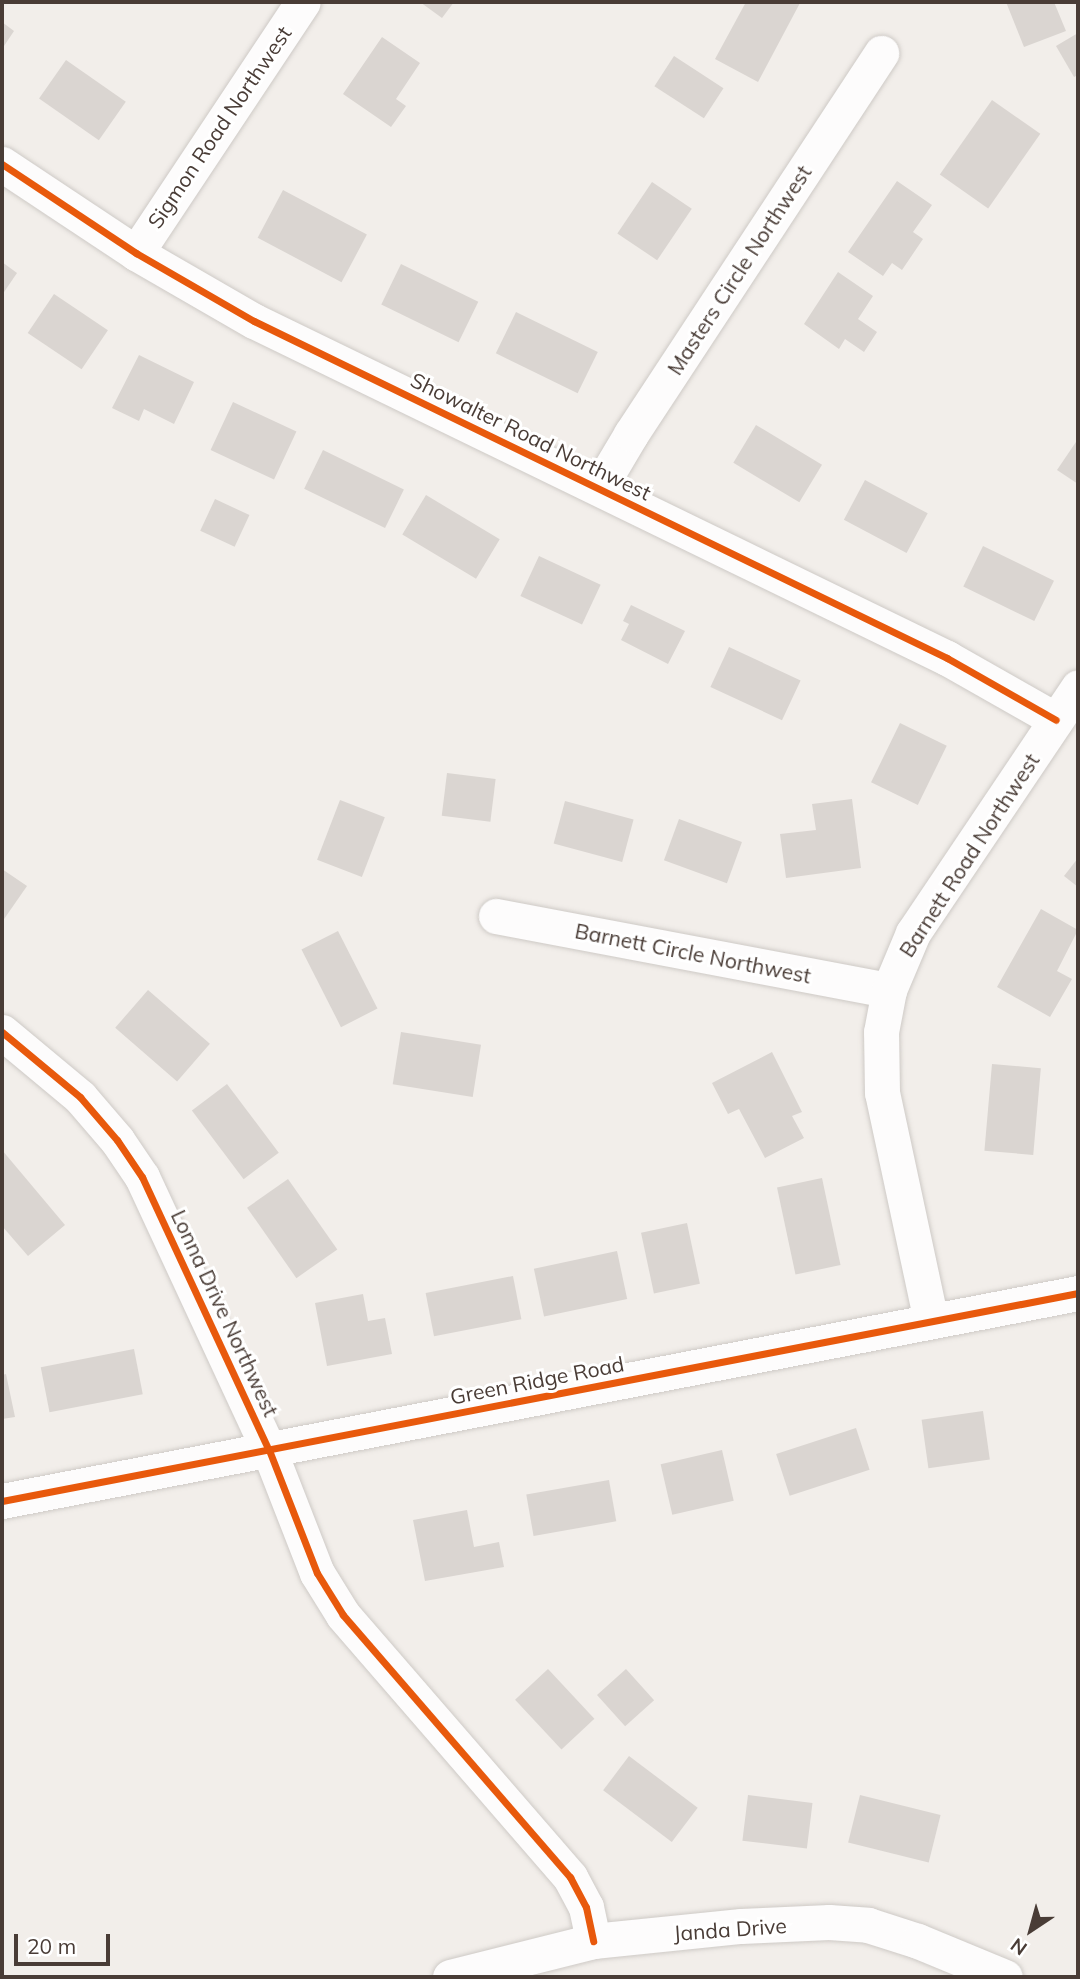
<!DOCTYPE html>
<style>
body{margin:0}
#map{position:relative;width:1080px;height:1979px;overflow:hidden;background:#f2eeea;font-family:Mulish,sans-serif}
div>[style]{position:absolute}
.building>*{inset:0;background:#dad5d1;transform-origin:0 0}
.roads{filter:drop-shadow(0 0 2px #cecac6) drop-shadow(0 0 2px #cecac6)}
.minor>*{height:35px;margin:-17.5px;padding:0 17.5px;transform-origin:17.5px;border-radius:17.5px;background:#fdfcfc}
.cycleway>*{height:7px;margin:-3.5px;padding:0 3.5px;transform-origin:3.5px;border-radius:3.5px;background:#e8590c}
span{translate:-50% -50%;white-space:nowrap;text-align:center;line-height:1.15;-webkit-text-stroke:6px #fff;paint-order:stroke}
.street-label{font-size:21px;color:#493c36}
.frame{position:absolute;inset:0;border:4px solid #493c36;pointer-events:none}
.north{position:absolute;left:996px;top:1895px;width:70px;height:70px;-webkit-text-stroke:5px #fff;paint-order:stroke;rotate:216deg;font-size:19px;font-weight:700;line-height:28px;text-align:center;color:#493c36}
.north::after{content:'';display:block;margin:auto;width:24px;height:32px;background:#493c36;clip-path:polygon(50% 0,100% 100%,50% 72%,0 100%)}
.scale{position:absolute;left:14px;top:1934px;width:96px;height:32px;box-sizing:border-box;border:4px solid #493c36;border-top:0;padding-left:9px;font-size:21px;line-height:24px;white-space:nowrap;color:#493c36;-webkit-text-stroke:5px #fff;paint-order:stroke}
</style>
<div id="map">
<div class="building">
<i style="clip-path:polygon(420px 2px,454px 2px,442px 18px)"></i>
<i style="clip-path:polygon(746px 2px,800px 3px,758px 82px,715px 59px)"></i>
<i style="clip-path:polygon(1006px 2px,1054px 2px,1066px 31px,1024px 47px)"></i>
<i style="clip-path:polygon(2px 22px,14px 31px,2px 49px)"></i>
<i style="clip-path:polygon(1078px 33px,1078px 75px,1074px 77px,1056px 46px)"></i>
<i style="clip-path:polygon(382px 37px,420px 63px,396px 99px,406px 106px,391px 127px,343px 94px)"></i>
<i style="left:674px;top:56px;width:59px;height:36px;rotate:33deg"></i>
<i style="left:66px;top:60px;width:73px;height:47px;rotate:35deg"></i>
<i style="left:992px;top:100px;width:59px;height:91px;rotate:35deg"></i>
<i style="clip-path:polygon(897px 181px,932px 205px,913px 232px,923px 239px,902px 270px,892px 263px,883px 276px,848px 252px)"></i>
<i style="left:652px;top:182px;width:48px;height:62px;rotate:34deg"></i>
<i style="left:283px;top:190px;width:95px;height:54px;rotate:28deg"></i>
<i style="clip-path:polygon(2px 262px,17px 273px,2px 295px)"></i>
<i style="left:401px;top:264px;width:86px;height:45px;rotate:26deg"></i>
<i style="clip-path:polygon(838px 272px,873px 296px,858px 319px,877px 332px,864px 352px,845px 339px,839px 349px,804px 324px)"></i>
<i style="left:54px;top:294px;width:65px;height:47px;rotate:34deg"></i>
<i style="left:516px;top:312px;width:91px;height:46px;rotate:26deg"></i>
<i style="clip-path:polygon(139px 355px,194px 382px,174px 424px,144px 409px,139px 421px,112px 408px)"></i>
<i style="left:233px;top:402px;width:70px;height:53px;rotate:25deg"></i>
<i style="left:756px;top:425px;width:77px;height:44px;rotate:31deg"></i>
<i style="clip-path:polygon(1078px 439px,1078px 484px,1057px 470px)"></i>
<i style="left:323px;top:450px;width:90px;height:43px;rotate:26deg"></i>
<i style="left:865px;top:480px;width:71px;height:45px;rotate:28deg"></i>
<i style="left:426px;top:495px;width:86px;height:46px;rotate:31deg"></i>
<i style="left:215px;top:499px;width:38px;height:35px;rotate:25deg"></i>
<i style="left:983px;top:546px;width:79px;height:45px;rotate:26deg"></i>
<i style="left:539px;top:556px;width:68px;height:44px;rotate:25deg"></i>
<i style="clip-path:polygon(631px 605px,685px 631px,668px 664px,621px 640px,629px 624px,623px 621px)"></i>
<i style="left:729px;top:647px;width:79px;height:44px;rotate:25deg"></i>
<i style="left:900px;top:723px;width:52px;height:66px;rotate:26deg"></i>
<i style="left:447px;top:773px;width:49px;height:43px;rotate:7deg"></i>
<i style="clip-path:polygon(852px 799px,861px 868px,786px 878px,780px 834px,816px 830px,812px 804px)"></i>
<i style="left:340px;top:800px;width:48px;height:64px;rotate:21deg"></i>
<i style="left:565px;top:801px;width:71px;height:44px;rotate:15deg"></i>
<i style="left:679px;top:819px;width:67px;height:44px;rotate:20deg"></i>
<i style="clip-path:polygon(1078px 858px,1078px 887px,1064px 876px)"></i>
<i style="clip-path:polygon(2px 869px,27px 886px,2px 922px)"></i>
<i style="clip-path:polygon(1041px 909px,1078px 930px,1057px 971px,1072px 979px,1050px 1017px,997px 987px)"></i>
<i style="left:338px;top:931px;width:87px;height:41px;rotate:63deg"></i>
<i style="left:148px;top:990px;width:82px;height:50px;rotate:41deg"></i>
<i style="left:401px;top:1032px;width:81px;height:53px;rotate:9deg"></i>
<i style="clip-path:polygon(772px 1052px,802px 1112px,792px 1116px,804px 1138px,765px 1158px,739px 1109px,728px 1114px,712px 1083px)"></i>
<i style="left:992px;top:1064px;width:49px;height:87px;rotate:5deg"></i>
<i style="left:227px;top:1084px;width:86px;height:44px;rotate:53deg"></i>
<i style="clip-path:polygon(2px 1150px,65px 1225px,28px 1256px,2px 1226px)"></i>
<i style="left:822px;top:1178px;width:89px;height:46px;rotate:78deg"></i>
<i style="left:288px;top:1179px;width:86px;height:50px;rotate:55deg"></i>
<i style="left:687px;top:1223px;width:62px;height:47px;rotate:78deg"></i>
<i style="left:617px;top:1251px;width:49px;height:85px;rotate:78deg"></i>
<i style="left:513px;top:1276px;width:44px;height:89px;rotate:79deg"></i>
<i style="clip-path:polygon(363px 1294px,368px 1321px,385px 1318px,392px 1354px,327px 1366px,315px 1303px)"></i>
<i style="left:134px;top:1349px;width:46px;height:95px;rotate:79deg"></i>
<i style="clip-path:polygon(6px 1374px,15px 1417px,2px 1419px,2px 1375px)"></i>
<i style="left:983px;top:1411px;width:49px;height:62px;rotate:82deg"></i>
<i style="left:856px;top:1428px;width:44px;height:84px;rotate:72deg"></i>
<i style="left:722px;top:1450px;width:52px;height:63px;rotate:77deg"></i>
<i style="left:609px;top:1480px;width:42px;height:84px;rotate:80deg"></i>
<i style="clip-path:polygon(467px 1510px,474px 1547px,499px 1542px,504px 1567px,425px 1581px,413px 1520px)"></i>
<i style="left:548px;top:1669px;width:68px;height:45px;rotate:47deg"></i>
<i style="left:626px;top:1669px;width:42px;height:39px;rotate:48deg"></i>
<i style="left:629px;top:1756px;width:86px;height:43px;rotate:37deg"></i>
<i style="left:748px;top:1795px;width:65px;height:46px;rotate:7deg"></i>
<i style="left:860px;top:1795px;width:83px;height:49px;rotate:14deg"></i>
</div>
<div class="roads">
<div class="minor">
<i style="left:2px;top:164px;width:161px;rotate:33.6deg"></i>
<i style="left:136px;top:253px;width:136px;rotate:30deg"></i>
<i style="left:254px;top:321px;width:771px;rotate:25.93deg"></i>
<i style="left:947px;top:658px;width:125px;rotate:29.6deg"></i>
<i style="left:136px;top:253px;width:301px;rotate:-56.4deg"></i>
<i style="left:599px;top:488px;width:63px;rotate:-59.3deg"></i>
<i style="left:631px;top:434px;width:456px;rotate:-56.7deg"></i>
<i style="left:496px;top:916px;width:400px;rotate:10.7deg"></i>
<i style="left:2px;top:1032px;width:102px;rotate:39.8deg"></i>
<i style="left:80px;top:1097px;width:57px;rotate:49.3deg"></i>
<i style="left:117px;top:1140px;width:45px;rotate:56deg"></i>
<i style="left:142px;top:1177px;width:301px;rotate:65.1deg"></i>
<i style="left:269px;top:1450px;width:132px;rotate:68.7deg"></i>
<i style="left:317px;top:1573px;width:49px;rotate:58.2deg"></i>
<i style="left:343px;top:1615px;width:347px;rotate:49.1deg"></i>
<i style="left:570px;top:1877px;width:34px;rotate:62deg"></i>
<i style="left:586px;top:1907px;width:35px;rotate:78deg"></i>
<i style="left:931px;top:1321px;width:233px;rotate:-102.1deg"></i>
<i style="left:882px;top:1093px;width:61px;rotate:-90.9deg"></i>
<i style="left:881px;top:1032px;width:43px;rotate:-79.2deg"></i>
<i style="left:889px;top:990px;width:62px;rotate:-67.2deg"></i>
<i style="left:913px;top:933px;width:296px;rotate:-56.1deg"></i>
<i style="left:2px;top:1501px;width:1096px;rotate:-10.94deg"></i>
<i style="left:450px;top:1977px;width:147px;rotate:-14.1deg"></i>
<i style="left:593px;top:1941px;width:149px;rotate:-5.8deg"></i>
<i style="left:741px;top:1926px;width:88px;rotate:-2.6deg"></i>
<i style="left:829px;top:1922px;width:39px;rotate:4deg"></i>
<i style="left:868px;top:1925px;width:52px;rotate:17.7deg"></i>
<i style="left:918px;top:1941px;width:94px;rotate:22.5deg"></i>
</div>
</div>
<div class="cycleway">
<i style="left:2px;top:164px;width:161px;rotate:33.6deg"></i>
<i style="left:136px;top:253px;width:136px;rotate:30deg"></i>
<i style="left:254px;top:321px;width:771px;rotate:25.93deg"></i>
<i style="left:947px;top:658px;width:125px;rotate:29.6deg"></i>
<i style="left:2px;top:1032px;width:102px;rotate:39.8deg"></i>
<i style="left:80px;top:1097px;width:57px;rotate:49.3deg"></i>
<i style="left:117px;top:1140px;width:45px;rotate:56deg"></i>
<i style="left:142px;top:1177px;width:301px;rotate:65.1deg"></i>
<i style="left:269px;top:1450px;width:132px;rotate:68.7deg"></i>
<i style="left:317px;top:1573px;width:49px;rotate:58.2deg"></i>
<i style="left:343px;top:1615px;width:347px;rotate:49.1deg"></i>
<i style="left:570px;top:1877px;width:34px;rotate:62deg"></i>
<i style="left:586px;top:1907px;width:35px;rotate:78deg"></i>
<i style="left:2px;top:1501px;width:1096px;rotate:-10.94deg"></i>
</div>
<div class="street-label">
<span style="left:219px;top:127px;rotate:-56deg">Sigmon Road Northwest</span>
<span style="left:739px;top:270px;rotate:-57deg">Masters Circle Northwest</span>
<span style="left:531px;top:436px;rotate:26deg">Showalter Road Northwest</span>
<span style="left:969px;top:855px;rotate:-57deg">Barnett Road Northwest</span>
<span style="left:693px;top:953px;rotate:11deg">Barnett Circle Northwest</span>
<span style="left:225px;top:1313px;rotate:65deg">Lonna Drive Northwest</span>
<span style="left:537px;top:1380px;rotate:-11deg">Green Ridge Road</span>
<span style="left:730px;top:1929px;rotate:-4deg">Janda Drive</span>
</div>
<div class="frame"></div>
<div class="north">N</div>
<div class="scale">20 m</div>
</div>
